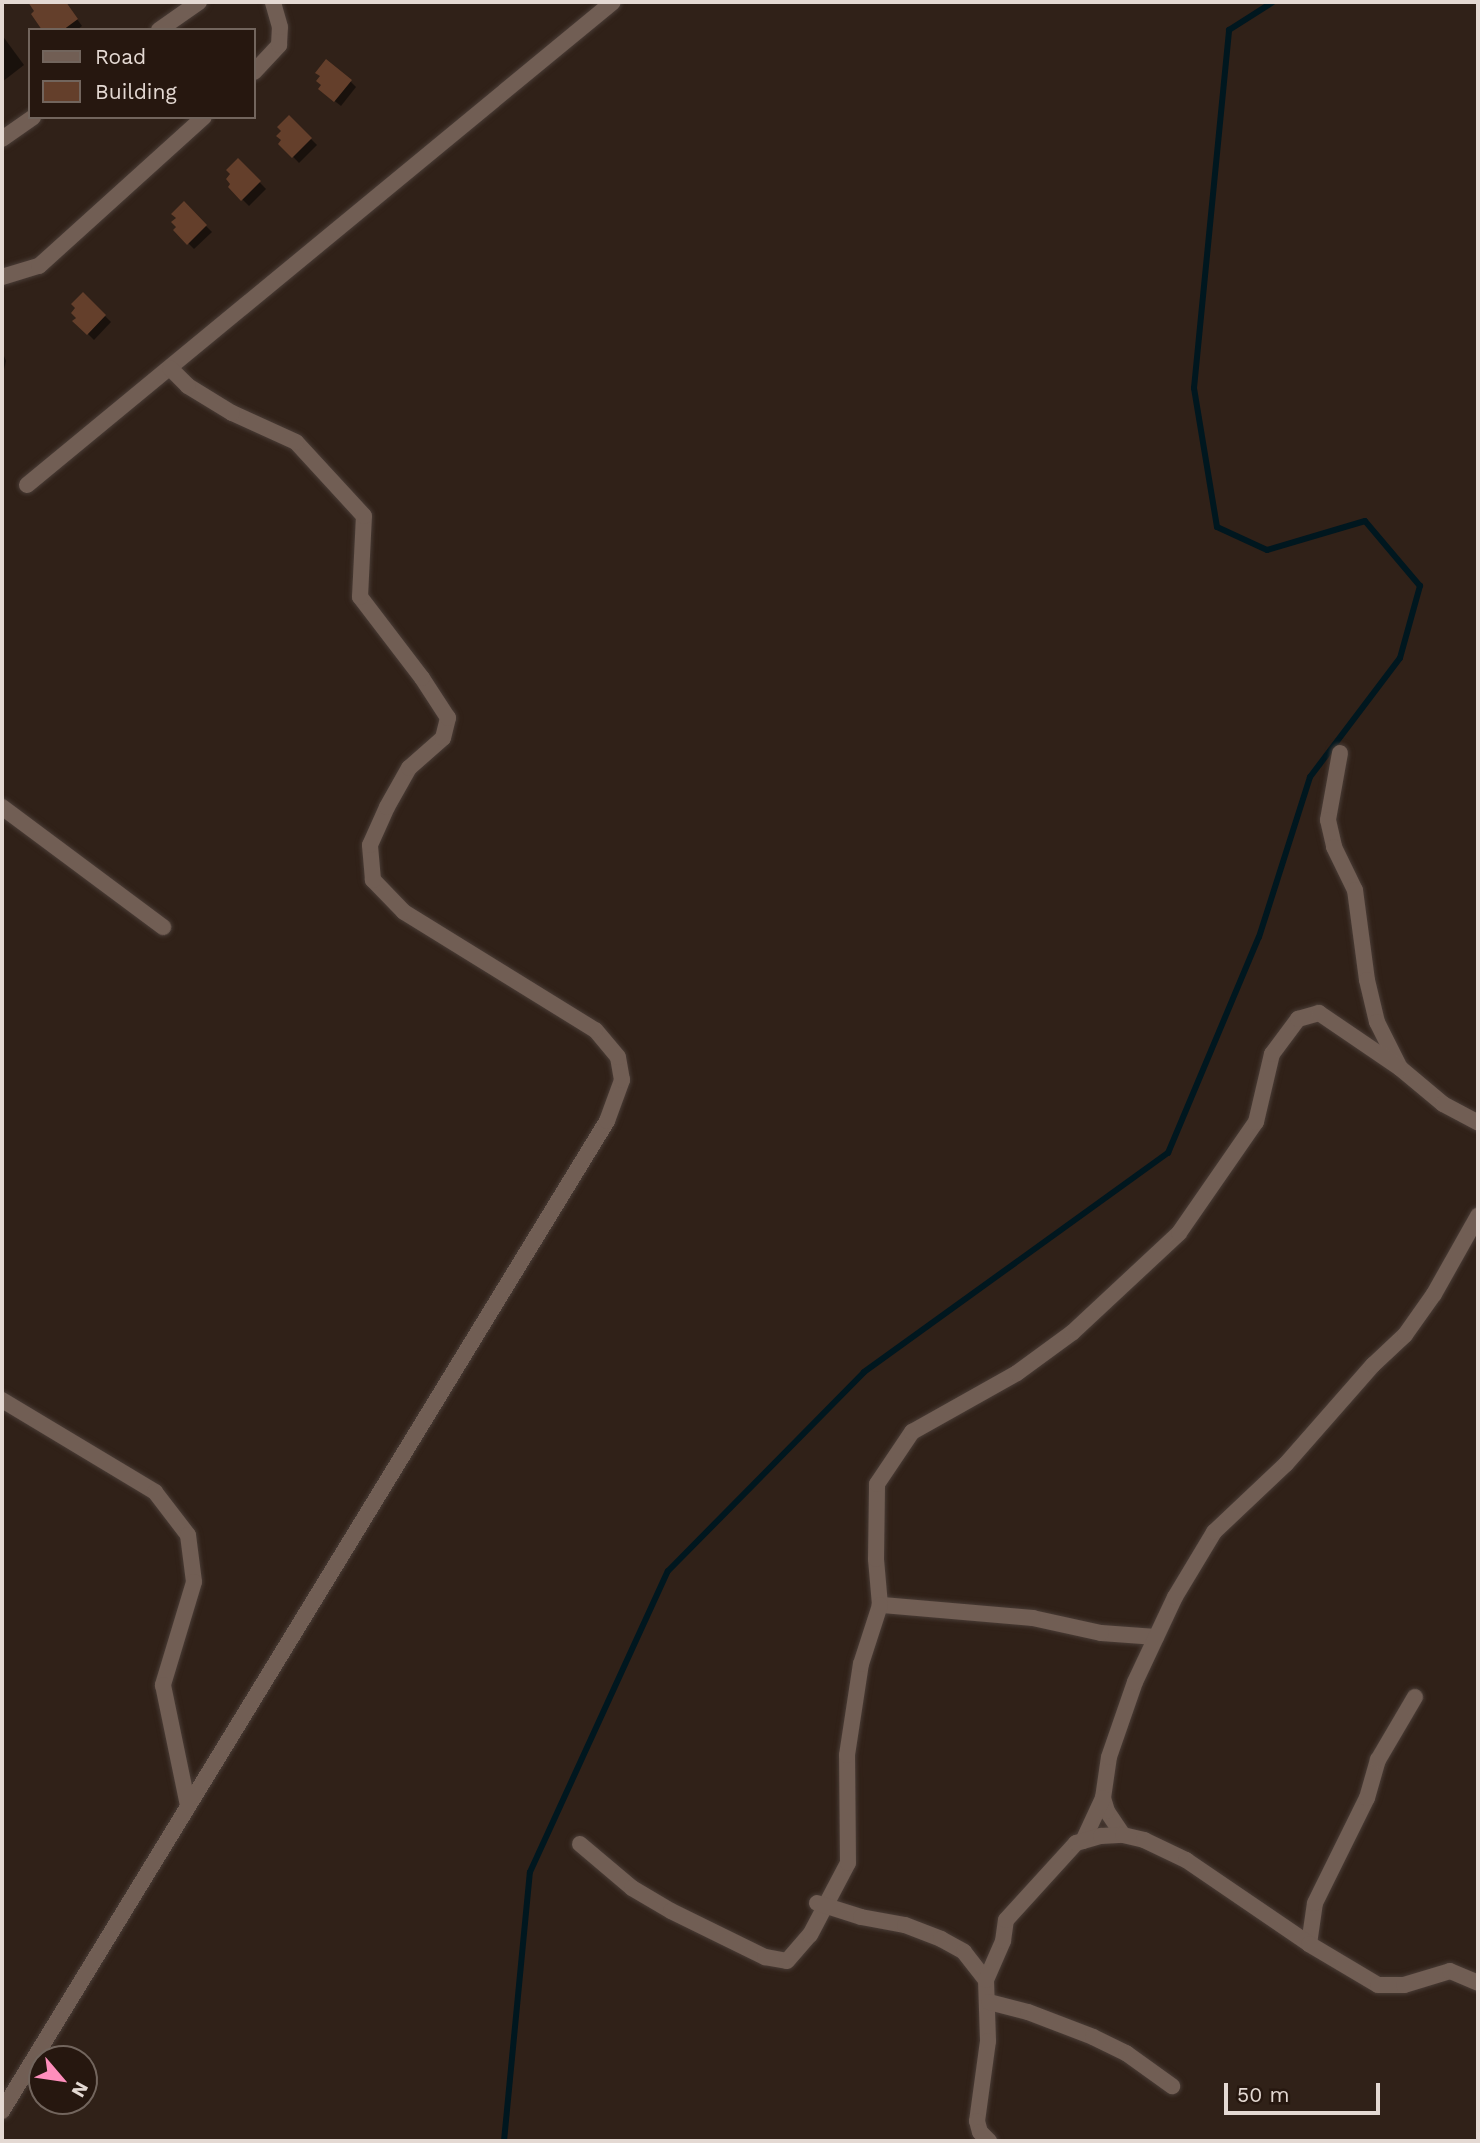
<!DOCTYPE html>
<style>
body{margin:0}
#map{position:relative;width:1480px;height:2143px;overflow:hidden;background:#302118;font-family:"Work Sans",sans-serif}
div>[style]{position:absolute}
.shadow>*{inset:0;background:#0007}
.stream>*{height:6px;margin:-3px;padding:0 3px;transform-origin:3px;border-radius:3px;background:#00171f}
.building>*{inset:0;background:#643f2b}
.roads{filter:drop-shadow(0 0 2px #493c36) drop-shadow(0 0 2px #493c36)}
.street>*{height:16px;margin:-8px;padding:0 8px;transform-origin:8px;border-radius:8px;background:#715e54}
span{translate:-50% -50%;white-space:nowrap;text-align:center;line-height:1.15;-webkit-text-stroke:6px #26170f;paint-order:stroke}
.frame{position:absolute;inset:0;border:4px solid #e4d9d3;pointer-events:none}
.legend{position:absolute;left:28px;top:28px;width:228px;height:91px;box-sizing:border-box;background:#26170f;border:2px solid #72655d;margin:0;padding:9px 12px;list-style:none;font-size:21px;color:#e4d9d3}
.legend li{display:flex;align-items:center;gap:14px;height:35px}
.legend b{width:35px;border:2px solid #72655d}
.north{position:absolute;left:28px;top:2045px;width:70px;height:70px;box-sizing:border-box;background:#26170f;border:2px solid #72655d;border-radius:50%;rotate:119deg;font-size:19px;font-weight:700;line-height:28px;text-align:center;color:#e4d9d3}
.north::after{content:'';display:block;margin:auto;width:24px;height:32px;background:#fe8ebc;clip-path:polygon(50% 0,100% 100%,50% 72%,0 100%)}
.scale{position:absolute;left:1224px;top:2083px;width:156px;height:32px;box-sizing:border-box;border:4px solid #e4d9d3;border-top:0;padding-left:9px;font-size:21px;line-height:24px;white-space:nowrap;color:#e4d9d3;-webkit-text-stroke:5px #26170f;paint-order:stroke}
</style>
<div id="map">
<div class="shadow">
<i style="clip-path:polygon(30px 2px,65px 2px,82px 26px,77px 30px,49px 30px)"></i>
<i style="clip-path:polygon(2px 35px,24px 65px,2px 82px)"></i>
<i style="clip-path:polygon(350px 81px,356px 87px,341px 106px,327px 95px,323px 86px)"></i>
<i style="clip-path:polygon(289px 117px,317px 145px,299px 163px,281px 144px)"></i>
<i style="clip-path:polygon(238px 160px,266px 189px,249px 206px,230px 187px)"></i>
<i style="clip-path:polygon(184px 204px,212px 232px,194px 249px,175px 230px)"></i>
<i style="clip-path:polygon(83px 294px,111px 322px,94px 340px,75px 321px)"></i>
<i style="clip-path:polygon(2px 351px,6px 361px,2px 378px)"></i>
</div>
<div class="stream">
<i style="left:504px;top:2141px;width:270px;rotate:-84.5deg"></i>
<i style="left:530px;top:1872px;width:331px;rotate:-65.4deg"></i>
<i style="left:668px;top:1571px;width:279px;rotate:-45.4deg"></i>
<i style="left:864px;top:1372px;width:375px;rotate:-35.8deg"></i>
<i style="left:1168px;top:1153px;width:234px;rotate:-67.2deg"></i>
<i style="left:1259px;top:937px;width:168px;rotate:-72.3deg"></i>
<i style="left:1310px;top:777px;width:149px;rotate:-52.9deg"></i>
<i style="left:1400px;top:658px;width:75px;rotate:-74.5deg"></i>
<i style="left:1420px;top:586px;width:85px;rotate:-130.2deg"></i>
<i style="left:1365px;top:521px;width:102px;rotate:163.5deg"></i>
<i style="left:1267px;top:550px;width:55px;rotate:-155.3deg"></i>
<i style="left:1217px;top:527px;width:141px;rotate:-99.4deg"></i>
<i style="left:1194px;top:388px;width:360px;rotate:-84.4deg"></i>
<i style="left:1229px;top:30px;width:52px;rotate:-32.5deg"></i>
</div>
<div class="building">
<i style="clip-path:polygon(28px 2px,66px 2px,78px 19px,63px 30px,42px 30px,31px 14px,34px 11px)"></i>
<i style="clip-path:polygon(326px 59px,352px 80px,334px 102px,318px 89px,321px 85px,316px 81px,320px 76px,315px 73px)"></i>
<i style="clip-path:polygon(289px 115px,312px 138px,292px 158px,278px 144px,281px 140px,276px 136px,281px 131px,277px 127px)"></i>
<i style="clip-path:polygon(238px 158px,261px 181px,241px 201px,228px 187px,230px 184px,226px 179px,230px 174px,226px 170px)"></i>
<i style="clip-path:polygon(184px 201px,207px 225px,187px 245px,173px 230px,176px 227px,171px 222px,176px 218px,171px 214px)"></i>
<i style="clip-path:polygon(83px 292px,106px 315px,87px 335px,72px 321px,76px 318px,71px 313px,75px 308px,71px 304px)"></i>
</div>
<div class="roads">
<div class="street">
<i style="left:159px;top:30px;width:49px;rotate:-35deg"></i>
<i style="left:254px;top:72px;width:37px;rotate:-47deg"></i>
<i style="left:279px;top:45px;width:18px;rotate:-87deg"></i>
<i style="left:280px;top:27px;width:26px;rotate:-106deg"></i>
<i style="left:2px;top:139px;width:38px;rotate:-35deg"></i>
<i style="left:2px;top:277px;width:39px;rotate:-17deg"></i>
<i style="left:39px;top:266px;width:222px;rotate:-42.1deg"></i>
<i style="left:27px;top:485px;width:759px;rotate:-39.5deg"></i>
<i style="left:1340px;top:753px;width:68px;rotate:100.2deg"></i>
<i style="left:1328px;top:820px;width:28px;rotate:77deg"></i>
<i style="left:1334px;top:847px;width:48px;rotate:64deg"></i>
<i style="left:1355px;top:890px;width:91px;rotate:82.4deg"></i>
<i style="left:1367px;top:980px;width:43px;rotate:76.6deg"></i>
<i style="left:1377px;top:1022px;width:51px;rotate:63.4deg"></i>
<i style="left:1400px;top:1068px;width:56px;rotate:39.9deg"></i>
<i style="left:1443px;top:1104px;width:40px;rotate:28deg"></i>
<i style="left:2px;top:807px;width:201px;rotate:36.7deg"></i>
<i style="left:2px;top:1400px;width:179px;rotate:31deg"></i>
<i style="left:155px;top:1492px;width:54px;rotate:52.5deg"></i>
<i style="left:188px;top:1535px;width:47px;rotate:82.7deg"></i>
<i style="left:194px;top:1582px;width:108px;rotate:106.8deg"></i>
<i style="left:163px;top:1685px;width:124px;rotate:78.3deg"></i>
<i style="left:1156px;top:1637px;width:55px;rotate:-175.8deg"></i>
<i style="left:1101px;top:1633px;width:70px;rotate:-167.6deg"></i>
<i style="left:1033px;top:1618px;width:154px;rotate:-175.1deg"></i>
<i style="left:880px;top:1605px;width:46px;rotate:-95deg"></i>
<i style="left:876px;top:1559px;width:75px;rotate:-89.2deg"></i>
<i style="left:877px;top:1484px;width:63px;rotate:-56.1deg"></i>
<i style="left:912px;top:1432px;width:120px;rotate:-29.3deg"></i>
<i style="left:1017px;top:1373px;width:69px;rotate:-36.2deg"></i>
<i style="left:1073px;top:1332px;width:145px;rotate:-43deg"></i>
<i style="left:1179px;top:1233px;width:135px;rotate:-55.3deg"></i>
<i style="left:1256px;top:1122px;width:70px;rotate:-76.8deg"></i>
<i style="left:1272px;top:1054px;width:44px;rotate:-53.4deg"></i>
<i style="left:1298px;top:1019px;width:22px;rotate:-16deg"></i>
<i style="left:1319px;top:1013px;width:98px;rotate:34.2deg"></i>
<i style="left:1123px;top:1835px;width:29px;rotate:-124deg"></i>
<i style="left:1107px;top:1811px;width:14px;rotate:-107deg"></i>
<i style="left:1103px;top:1798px;width:41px;rotate:-81.7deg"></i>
<i style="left:1109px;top:1757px;width:79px;rotate:-70.9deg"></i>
<i style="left:1135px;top:1682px;width:94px;rotate:-64.8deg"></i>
<i style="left:1175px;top:1597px;width:76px;rotate:-59deg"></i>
<i style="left:1214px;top:1532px;width:99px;rotate:-43.4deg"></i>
<i style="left:1286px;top:1464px;width:132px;rotate:-48.7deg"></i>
<i style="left:1373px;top:1365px;width:44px;rotate:-43.2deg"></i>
<i style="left:1405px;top:1335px;width:50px;rotate:-54.7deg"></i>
<i style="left:1434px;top:1294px;width:90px;rotate:-60.6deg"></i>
<i style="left:1083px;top:1841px;width:47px;rotate:-65.1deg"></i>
<i style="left:580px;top:1844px;width:68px;rotate:40.2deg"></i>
<i style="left:632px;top:1888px;width:45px;rotate:30.5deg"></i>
<i style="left:671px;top:1911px;width:105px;rotate:26.1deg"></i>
<i style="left:765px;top:1957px;width:22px;rotate:10deg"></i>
<i style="left:787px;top:1961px;width:35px;rotate:-49deg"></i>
<i style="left:810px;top:1935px;width:81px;rotate:-62.2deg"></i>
<i style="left:848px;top:1863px;width:108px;rotate:-90.5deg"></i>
<i style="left:847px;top:1755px;width:92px;rotate:-81.3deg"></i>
<i style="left:861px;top:1664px;width:62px;rotate:-72.1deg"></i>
<i style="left:817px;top:1903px;width:46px;rotate:17.7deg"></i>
<i style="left:861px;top:1917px;width:45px;rotate:10.3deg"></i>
<i style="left:905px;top:1925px;width:39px;rotate:21deg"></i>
<i style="left:941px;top:1939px;width:26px;rotate:29deg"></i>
<i style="left:964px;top:1952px;width:36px;rotate:52deg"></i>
<i style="left:986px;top:1980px;width:61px;rotate:88.1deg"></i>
<i style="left:988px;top:2041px;width:81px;rotate:97.8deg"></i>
<i style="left:977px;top:2121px;width:11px;rotate:75deg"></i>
<i style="left:980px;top:2132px;width:13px;rotate:45deg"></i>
<i style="left:1309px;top:1944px;width:41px;rotate:-81.7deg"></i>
<i style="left:1315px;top:1903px;width:117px;rotate:-63.7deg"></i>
<i style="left:1367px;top:1798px;width:40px;rotate:-74deg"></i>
<i style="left:1378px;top:1760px;width:73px;rotate:-59.6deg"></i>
<i style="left:986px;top:1980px;width:43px;rotate:-66.4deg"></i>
<i style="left:1003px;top:1941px;width:21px;rotate:-82deg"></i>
<i style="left:1006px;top:1920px;width:104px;rotate:-47.7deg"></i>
<i style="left:1076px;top:1843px;width:26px;rotate:-16deg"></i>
<i style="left:1101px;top:1836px;width:22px;rotate:-3deg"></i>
<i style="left:1123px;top:1835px;width:22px;rotate:13deg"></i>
<i style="left:1144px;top:1840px;width:47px;rotate:25.5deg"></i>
<i style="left:1186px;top:1860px;width:149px;rotate:34.3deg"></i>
<i style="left:1309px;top:1944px;width:80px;rotate:30.7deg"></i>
<i style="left:1378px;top:1985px;width:26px"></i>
<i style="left:1404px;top:1985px;width:48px;rotate:-16.9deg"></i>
<i style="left:1450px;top:1971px;width:30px;rotate:23deg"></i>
<i style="left:989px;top:2002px;width:40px;rotate:14.4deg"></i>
<i style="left:1028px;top:2012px;width:70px;rotate:21deg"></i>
<i style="left:1093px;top:2037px;width:37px;rotate:26deg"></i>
<i style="left:1126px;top:2053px;width:57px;rotate:35.7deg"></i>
<i style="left:2px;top:2111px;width:1160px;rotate:-58.57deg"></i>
<i style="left:607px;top:1121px;width:44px;rotate:-69.9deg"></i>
<i style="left:622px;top:1080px;width:23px;rotate:-100deg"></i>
<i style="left:618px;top:1057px;width:35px;rotate:-130deg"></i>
<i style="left:595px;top:1030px;width:225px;rotate:-148.3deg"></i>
<i style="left:404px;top:912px;width:45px;rotate:-134.1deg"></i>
<i style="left:373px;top:880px;width:35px;rotate:-95deg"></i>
<i style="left:370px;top:845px;width:42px;rotate:-65.9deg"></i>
<i style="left:387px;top:807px;width:45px;rotate:-60.6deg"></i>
<i style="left:409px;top:768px;width:45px;rotate:-41.4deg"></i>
<i style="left:443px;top:738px;width:21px;rotate:-76deg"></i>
<i style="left:448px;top:718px;width:48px;rotate:-123deg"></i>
<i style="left:422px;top:678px;width:102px;rotate:-127.4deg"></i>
<i style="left:360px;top:597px;width:81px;rotate:-87.2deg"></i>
<i style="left:364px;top:516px;width:100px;rotate:-132.6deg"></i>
<i style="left:296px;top:442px;width:70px;rotate:-155.6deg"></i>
<i style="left:232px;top:413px;width:52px;rotate:-148.5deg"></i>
<i style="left:188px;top:386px;width:25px;rotate:-135deg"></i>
</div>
</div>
<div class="frame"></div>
<ul class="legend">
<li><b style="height:9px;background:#715e54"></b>Road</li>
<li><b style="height:19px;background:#643f2b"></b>Building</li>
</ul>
<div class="north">N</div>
<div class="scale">50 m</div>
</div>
